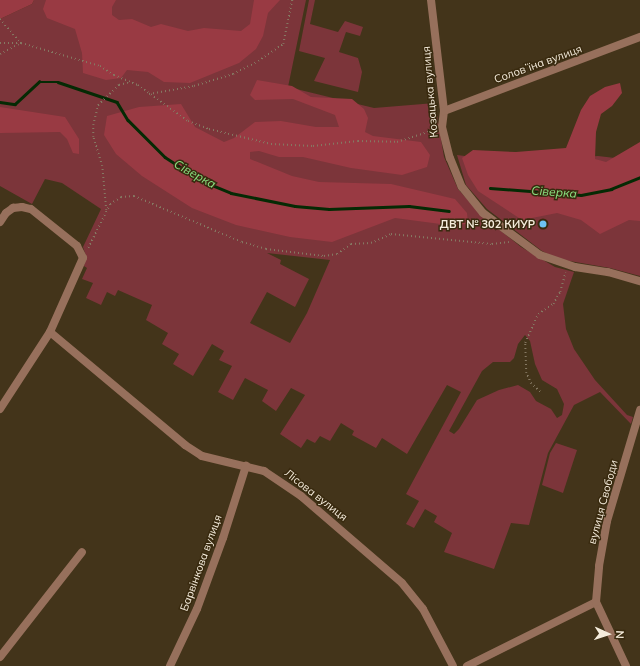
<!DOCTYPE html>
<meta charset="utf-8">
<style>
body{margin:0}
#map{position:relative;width:640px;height:666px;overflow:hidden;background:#43341a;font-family:Mulish,sans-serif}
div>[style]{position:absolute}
.green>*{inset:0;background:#7c353a}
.forest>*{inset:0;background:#993a43}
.stream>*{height:2.5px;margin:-1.25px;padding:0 1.25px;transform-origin:1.25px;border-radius:1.25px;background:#052a04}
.path>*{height:1.5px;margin-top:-0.75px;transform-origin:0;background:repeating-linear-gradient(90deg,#857862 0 1px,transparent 0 4px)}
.minor>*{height:8px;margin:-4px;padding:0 4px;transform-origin:4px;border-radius:4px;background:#97705c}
.dots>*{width:11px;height:11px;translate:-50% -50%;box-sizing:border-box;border:2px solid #392a0f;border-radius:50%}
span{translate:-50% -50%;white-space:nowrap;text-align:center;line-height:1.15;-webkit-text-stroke:3px #392a0f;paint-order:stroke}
.street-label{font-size:11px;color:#f5ecdc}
.poi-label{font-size:11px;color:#f5ecdc;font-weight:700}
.right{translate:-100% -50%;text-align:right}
.water-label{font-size:12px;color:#8ae382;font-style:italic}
.north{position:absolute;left:588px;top:614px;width:40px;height:40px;-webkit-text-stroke:3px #392a0f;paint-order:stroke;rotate:93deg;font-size:11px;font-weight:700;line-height:16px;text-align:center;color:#f5ecdc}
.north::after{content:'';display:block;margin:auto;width:14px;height:18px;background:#f5ecdc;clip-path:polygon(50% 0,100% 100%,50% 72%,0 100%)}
</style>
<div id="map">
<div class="green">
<i style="clip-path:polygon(evenodd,34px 0,306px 0,288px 87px,374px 108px,435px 103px,444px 157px,458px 189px,481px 215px,521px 247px,555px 267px,574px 272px,563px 304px,566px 329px,574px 349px,595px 380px,627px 415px,633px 417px,631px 424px,600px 392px,574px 405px,548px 453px,529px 525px,511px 523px,494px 569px,444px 552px,452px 533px,434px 522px,437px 516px,425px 509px,414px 528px,406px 524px,419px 501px,406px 494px,461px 392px,447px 385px,407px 454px,382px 438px,376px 448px,352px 435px,354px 431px,341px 423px,330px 441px,320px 436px,315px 443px,307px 439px,301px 448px,280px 434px,305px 395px,291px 388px,276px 411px,262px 401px,268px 390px,245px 378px,233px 400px,218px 392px,232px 366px,219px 360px,224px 351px,212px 344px,193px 376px,173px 364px,179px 354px,162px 344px,168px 333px,146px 320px,152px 305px,118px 290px,115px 296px,107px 292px,101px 305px,86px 298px,93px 283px,82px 279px,87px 268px,84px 266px,86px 256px,83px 247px,101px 209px,62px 183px,45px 179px,32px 204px,0 186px,0 19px,32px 4px,34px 0,267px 253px,330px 260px,307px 313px,290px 343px,250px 323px,267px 292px,295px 307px,309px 279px,280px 264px,281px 260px,267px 253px,34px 0,525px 335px,530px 341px,535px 364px,542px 380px,557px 389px,564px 404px,562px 415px,557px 418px,551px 409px,536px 401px,530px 392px,518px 385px,499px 390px,477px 400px,459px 429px,454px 434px,449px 431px,482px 371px,493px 362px,510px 362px,514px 358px,518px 344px,525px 335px)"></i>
<i style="clip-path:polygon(309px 0,315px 0,310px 24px,338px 32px,345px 21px,363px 27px,360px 36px,346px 32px,339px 52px,358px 58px,362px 72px,358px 92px,314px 81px,325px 58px,299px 51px)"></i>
<i style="clip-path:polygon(640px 148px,640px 276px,610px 268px,558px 259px,542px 251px,487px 209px,466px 185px,457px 155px,513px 162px,598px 156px,632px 160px)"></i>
<i style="clip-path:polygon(556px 443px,577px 450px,563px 493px,542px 485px,550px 453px)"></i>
</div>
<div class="forest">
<i style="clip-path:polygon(0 0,34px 0,32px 4px,0 19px)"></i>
<i style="clip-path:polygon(46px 0,116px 0,112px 7px,112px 15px,119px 20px,132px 19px,151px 27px,161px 24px,188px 31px,204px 28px,241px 31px,250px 24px,254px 0,280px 0,268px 13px,263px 36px,256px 49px,239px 63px,190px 83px,164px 82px,148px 72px,127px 70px,121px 78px,106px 80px,83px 73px,82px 53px,75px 29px,47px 18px,43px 9px)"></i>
<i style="clip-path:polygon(257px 80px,292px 86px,311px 97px,352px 99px,364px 109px,368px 118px,365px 132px,373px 136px,421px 142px,430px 155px,427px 167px,402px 175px,351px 168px,303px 157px,279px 157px,259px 151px,250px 152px,250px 159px,292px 176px,319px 182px,391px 184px,455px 199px,467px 213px,468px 224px,448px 225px,395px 218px,332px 242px,290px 237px,236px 225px,192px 208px,142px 176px,116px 154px,104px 135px,107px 116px,139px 107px,181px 104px,195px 127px,224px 142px,234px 138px,255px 122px,281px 121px,316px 127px,339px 127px,335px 115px,293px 99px,255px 100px,250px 95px)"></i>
<i style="clip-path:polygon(620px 83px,622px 93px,612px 106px,601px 114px,596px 132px,595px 159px,606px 162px,640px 142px,640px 221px,629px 220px,600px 234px,581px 220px,557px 213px,522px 220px,478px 191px,468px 175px,462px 158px,473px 150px,516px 152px,566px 148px,581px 110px,590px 96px,605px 87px)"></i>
<i style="clip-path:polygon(0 107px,65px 117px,79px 139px,79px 154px,73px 153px,67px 139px,60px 132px,0 133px)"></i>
</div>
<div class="stream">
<i style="left:0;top:102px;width:15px;rotate:8deg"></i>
<i style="left:15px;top:104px;width:33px;rotate:-43deg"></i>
<i style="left:39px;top:82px;width:19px"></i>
<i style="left:58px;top:82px;width:62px;rotate:18.7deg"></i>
<i style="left:117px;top:102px;width:21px;rotate:59deg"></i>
<i style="left:128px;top:120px;width:52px;rotate:45deg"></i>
<i style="left:165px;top:157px;width:44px;rotate:33deg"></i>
<i style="left:202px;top:181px;width:31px;rotate:22deg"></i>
<i style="left:231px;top:193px;width:65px;rotate:11.5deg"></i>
<i style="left:295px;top:206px;width:34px;rotate:5deg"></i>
<i style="left:329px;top:209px;width:80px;rotate:-2.1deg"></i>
<i style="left:409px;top:206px;width:40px;rotate:7.1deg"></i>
<i style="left:490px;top:188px;width:91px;rotate:4.4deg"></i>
<i style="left:581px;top:195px;width:31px;rotate:-11deg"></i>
<i style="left:611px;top:189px;width:31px;rotate:-22deg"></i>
</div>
<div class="path">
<i style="left:0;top:19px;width:32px;rotate:49deg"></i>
<i style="left:0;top:43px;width:21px"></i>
<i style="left:21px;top:43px;width:82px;rotate:16.2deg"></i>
<i style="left:100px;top:66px;width:17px;rotate:33deg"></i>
<i style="left:114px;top:75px;width:26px;rotate:23deg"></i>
<i style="left:138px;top:85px;width:62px;rotate:35.8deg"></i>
<i style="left:188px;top:121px;width:22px;rotate:21deg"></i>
<i style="left:209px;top:129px;width:64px;rotate:13.6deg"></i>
<i style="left:271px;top:144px;width:42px;rotate:2.7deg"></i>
<i style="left:313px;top:146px;width:45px;rotate:-6.3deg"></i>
<i style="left:358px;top:141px;width:39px;rotate:1deg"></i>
<i style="left:397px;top:142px;width:40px;rotate:-18deg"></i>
<i style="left:0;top:54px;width:21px;rotate:-28deg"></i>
<i style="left:149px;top:94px;width:46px;rotate:-10.1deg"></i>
<i style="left:194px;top:86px;width:41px;rotate:-17.1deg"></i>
<i style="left:233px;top:74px;width:28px;rotate:-27deg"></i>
<i style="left:258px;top:61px;width:30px;rotate:-34deg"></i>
<i style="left:283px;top:44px;width:45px;rotate:-78.4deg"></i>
<i style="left:106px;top:210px;width:44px;rotate:-95.2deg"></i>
<i style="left:102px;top:166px;width:30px;rotate:-107deg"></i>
<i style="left:93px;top:137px;width:12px;rotate:-90deg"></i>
<i style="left:93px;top:125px;width:21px;rotate:-76deg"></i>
<i style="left:98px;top:105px;width:29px;rotate:-44deg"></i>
<i style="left:119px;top:85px;width:11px;rotate:-15deg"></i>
<i style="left:88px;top:248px;width:49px;rotate:-63.4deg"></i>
<i style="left:110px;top:204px;width:13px;rotate:-32deg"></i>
<i style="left:121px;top:197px;width:13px;rotate:-4deg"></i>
<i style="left:134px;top:196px;width:117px;rotate:23.1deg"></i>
<i style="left:242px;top:242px;width:25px;rotate:16deg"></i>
<i style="left:266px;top:249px;width:58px;rotate:6.9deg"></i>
<i style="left:324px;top:256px;width:13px;rotate:-9deg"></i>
<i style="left:337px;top:254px;width:17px;rotate:-36deg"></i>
<i style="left:351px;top:244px;width:20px;rotate:-3deg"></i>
<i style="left:371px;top:243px;width:22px;rotate:-24deg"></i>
<i style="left:391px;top:234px;width:101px;rotate:5.7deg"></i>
<i style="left:492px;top:244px;width:17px;rotate:-7deg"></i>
<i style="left:540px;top:392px;width:12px;rotate:-138deg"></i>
<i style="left:531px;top:384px;width:12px;rotate:-114deg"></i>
<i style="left:526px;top:373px;width:30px;rotate:-92deg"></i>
<i style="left:525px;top:343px;width:32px;rotate:-66deg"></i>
<i style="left:538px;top:314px;width:18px;rotate:-34deg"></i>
<i style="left:553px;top:304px;width:14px;rotate:-60deg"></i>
<i style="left:560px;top:292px;width:20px;rotate:-75deg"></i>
</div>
<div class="minor">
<i style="left:431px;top:0;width:112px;rotate:83.3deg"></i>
<i style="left:444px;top:111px;width:16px;rotate:97deg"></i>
<i style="left:442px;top:127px;width:32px;rotate:76deg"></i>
<i style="left:450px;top:158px;width:31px;rotate:68deg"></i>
<i style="left:462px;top:187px;width:33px;rotate:51deg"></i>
<i style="left:483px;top:213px;width:71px;rotate:36.4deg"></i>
<i style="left:540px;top:255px;width:37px;rotate:19deg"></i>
<i style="left:575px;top:267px;width:33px;rotate:9deg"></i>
<i style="left:608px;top:272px;width:33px;rotate:16deg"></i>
<i style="left:444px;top:111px;width:210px;rotate:-20.7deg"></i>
<i style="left:0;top:222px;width:11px;rotate:-56deg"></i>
<i style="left:6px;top:213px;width:9px;rotate:-36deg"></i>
<i style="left:13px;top:208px;width:9px;rotate:-6deg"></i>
<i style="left:22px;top:207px;width:9px;rotate:13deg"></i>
<i style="left:31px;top:209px;width:59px;rotate:38.8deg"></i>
<i style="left:77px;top:246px;width:13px;rotate:63deg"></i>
<i style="left:83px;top:258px;width:81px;rotate:114deg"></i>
<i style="left:50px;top:332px;width:92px;rotate:123deg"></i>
<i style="left:50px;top:332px;width:176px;rotate:39.9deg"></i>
<i style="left:185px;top:445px;width:20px;rotate:33deg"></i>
<i style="left:202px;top:456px;width:64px;rotate:13.6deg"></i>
<i style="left:264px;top:471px;width:45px;rotate:34deg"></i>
<i style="left:301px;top:496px;width:133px;rotate:40.7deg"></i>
<i style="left:402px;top:583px;width:33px;rotate:51deg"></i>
<i style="left:423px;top:609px;width:64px;rotate:62.2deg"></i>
<i style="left:0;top:657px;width:133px;rotate:-52deg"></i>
<i style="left:170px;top:666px;width:63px;rotate:-64.7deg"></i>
<i style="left:197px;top:609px;width:76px;rotate:-69.9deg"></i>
<i style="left:223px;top:538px;width:76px;rotate:-72.3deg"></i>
<i style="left:467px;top:666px;width:144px;rotate:-26.4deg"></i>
<i style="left:626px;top:666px;width:71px;rotate:-115.1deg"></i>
<i style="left:596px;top:602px;width:36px;rotate:-85deg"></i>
<i style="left:599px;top:566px;width:46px;rotate:-79.9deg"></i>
<i style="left:607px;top:521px;width:116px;rotate:-73.4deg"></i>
</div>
<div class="dots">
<i style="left:543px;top:224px;background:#6dc2f3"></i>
</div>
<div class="street-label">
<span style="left:538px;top:64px;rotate:-20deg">Соловʼїна вулиця</span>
<span style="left:430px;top:92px;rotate:-95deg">Козацька вулиця</span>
<span style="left:316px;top:495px;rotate:38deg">Лісова вулиця</span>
<span style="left:603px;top:502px;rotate:-75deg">вулиця Свободи</span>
<span style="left:201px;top:563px;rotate:-70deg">Барвінкова вулиця</span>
</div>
<div class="poi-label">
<span class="right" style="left:535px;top:224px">ДВТ № 302 КИУР</span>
</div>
<div class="water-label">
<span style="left:195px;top:174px;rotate:29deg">Сіверка</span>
<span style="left:554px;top:192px;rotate:4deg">Сіверка</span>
</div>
<div class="north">N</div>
</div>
